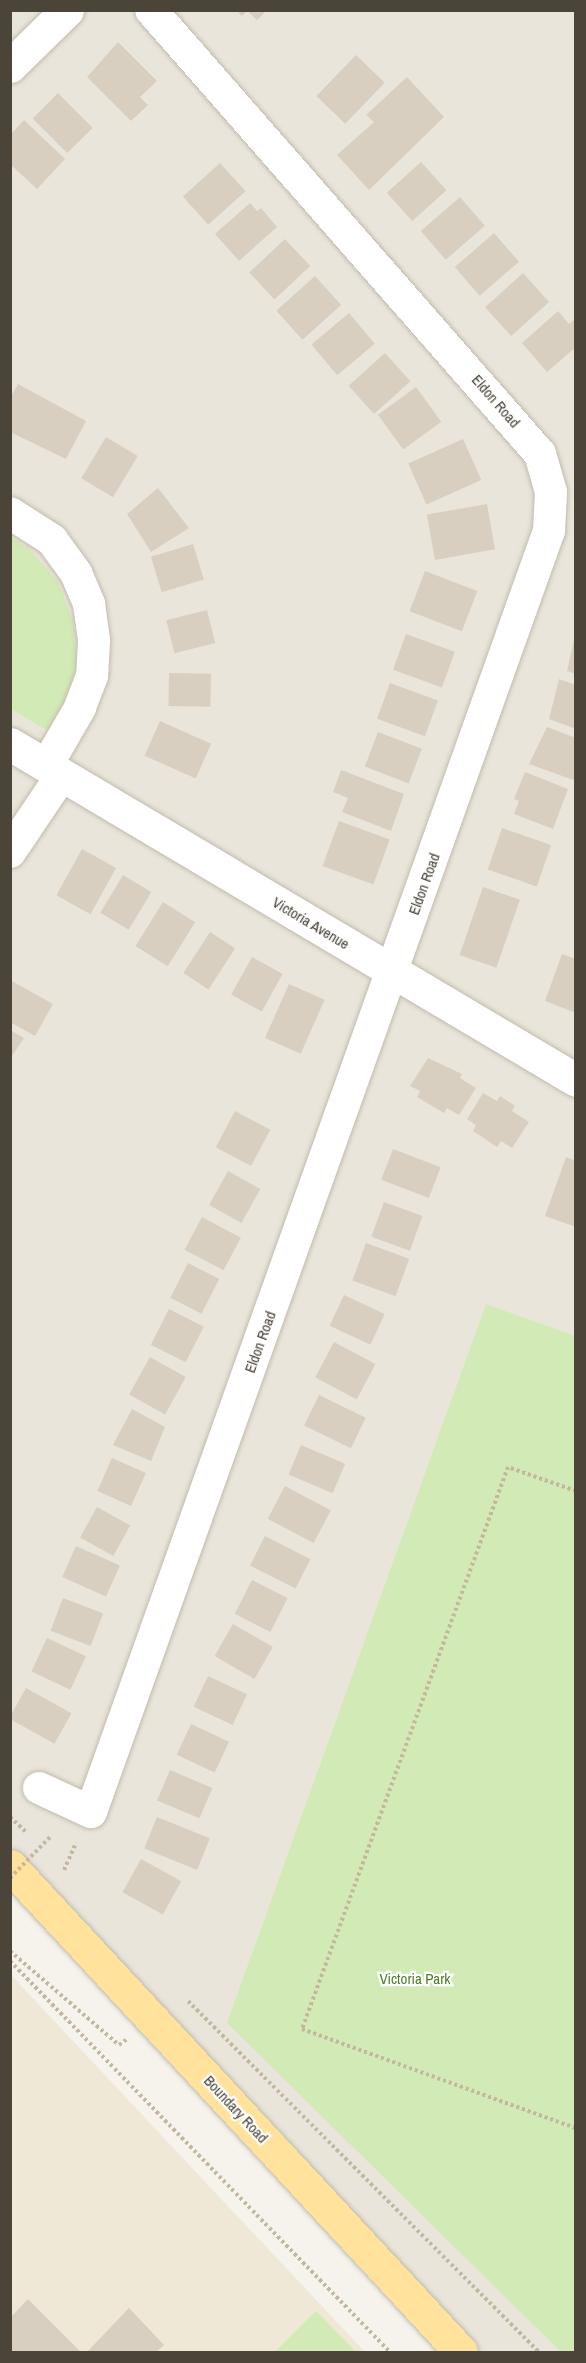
<!DOCTYPE html>
<style>
body{margin:0}
#map{position:relative;width:586px;height:2363px;overflow:hidden;background:#f6f3ec;font-family:"Archivo Narrow",sans-serif}
div>[style]{position:absolute}
.residential>*{inset:0;background:#eae5da}
.education>*{inset:0;background:#efe8d6}
.green>*{inset:0;background:#d2eab5}
.building>*{inset:0;background:#d8cfc1;transform-origin:0 0}
.path>*{height:4px;margin-top:-2px;transform-origin:0;background:repeating-linear-gradient(90deg,#c4b79f 0 3px,transparent 0 6px)}
.roads{filter:drop-shadow(0 0 2px #c2bbae) drop-shadow(0 0 2px #c2bbae)}
.minor>*{height:32px;margin:-16px;padding:0 16px;transform-origin:16px;border-radius:16px;background:#fff}
.tertiary>*{height:33px;margin:-16.5px;padding:0 16.5px;transform-origin:16.5px;border-radius:16.5px;background:#fff}
.primary>*{height:33px;margin:-16.5px;padding:0 16.5px;transform-origin:16.5px;border-radius:16.5px;background:#ffe39c}
.path-bridge>*{height:4px;margin-top:-2px;transform-origin:0;background:repeating-linear-gradient(90deg,#c4b79f 0 3px,transparent 0 6px)}
span{translate:-50% -50%;white-space:nowrap;text-align:center;line-height:1.15;-webkit-text-stroke:4.5px #fff;paint-order:stroke}
.street-label{font-size:15px;color:#4b4439}
.park-label{font-size:15px;color:#4a7f2a}
.frame{position:absolute;inset:0;border:12px solid #4b4439;pointer-events:none}
</style>
<div id="map">
<div class="residential">
<i style="clip-path:polygon(10px 11px,575px 11px,575px 2352px,468px 2352px,11px 1866px)"></i>
</div>
<div class="education">
<i style="clip-path:polygon(11px 1975px,365px 2352px,11px 2352px)"></i>
</div>
<div class="green">
<i style="clip-path:polygon(10px 536px,31px 551px,58px 582px,73px 621px,77px 665px,65px 703px,50px 732px,11px 709px)"></i>
<i style="clip-path:polygon(486px 1304px,575px 1336px,575px 2352px,561px 2352px,227px 2023px)"></i>
<i style="clip-path:polygon(316px 2311px,356px 2352px,275px 2352px)"></i>
</div>
<div class="building">
<i style="clip-path:polygon(236px 10px,267px 10px,257px 20px,247px 11px,242px 16px)"></i>
<i style="clip-path:polygon(118px 42px,157px 81px,140px 97px,148px 105px,131px 121px,87px 77px)"></i>
<i style="left:356px;top:55px;width:40px;height:57px;rotate:44deg"></i>
<i style="clip-path:polygon(407px 77px,444px 117px,369px 190px,337px 155px,374px 122px,366px 115px)"></i>
<i style="left:58px;top:93px;width:49px;height:36px;rotate:45deg"></i>
<i style="clip-path:polygon(24px 120px,65px 159px,37px 189px,10px 164px,10px 135px)"></i>
<i style="left:421px;top:162px;width:38px;height:46px;rotate:48deg"></i>
<i style="left:220px;top:163px;width:38px;height:50px;rotate:48deg"></i>
<i style="left:460px;top:197px;width:38px;height:52px;rotate:49deg"></i>
<i style="clip-path:polygon(250px 203px,257px 211px,261px 208px,277px 227px,239px 261px,215px 234px)"></i>
<i style="left:494px;top:233px;width:38px;height:52px;rotate:49deg"></i>
<i style="left:285px;top:239px;width:37px;height:49px;rotate:47deg"></i>
<i style="left:523px;top:273px;width:39px;height:51px;rotate:48deg"></i>
<i style="left:315px;top:276px;width:39px;height:52px;rotate:48deg"></i>
<i style="clip-path:polygon(558px 311px,569px 324px,576px 318px,576px 347px,547px 372px,522px 343px)"></i>
<i style="left:349px;top:313px;width:40px;height:49px;rotate:50deg"></i>
<i style="left:385px;top:353px;width:38px;height:49px;rotate:48deg"></i>
<i style="clip-path:polygon(18px 384px,86px 421px,66px 459px,10px 432px,10px 398px)"></i>
<i style="left:416px;top:387px;width:43px;height:47px;rotate:54deg"></i>
<i style="left:106px;top:437px;width:37px;height:48px;rotate:31deg"></i>
<i style="left:463px;top:439px;width:45px;height:60px;rotate:66deg"></i>
<i style="clip-path:polygon(158px 488px,189px 528px,151px 552px,127px 514px)"></i>
<i style="left:487px;top:504px;width:46px;height:61px;rotate:80deg"></i>
<i style="left:193px;top:544px;width:37px;height:44px;rotate:73deg"></i>
<i style="left:425px;top:571px;width:56px;height:43px;rotate:21deg"></i>
<i style="left:207px;top:610px;width:34px;height:42px;rotate:76deg"></i>
<i style="left:406px;top:634px;width:52px;height:38px;rotate:20deg"></i>
<i style="clip-path:polygon(575px 635px,576px 635px,576px 674px,567px 671px)"></i>
<i style="left:169px;top:673px;width:42px;height:33px;rotate:1deg"></i>
<i style="clip-path:polygon(559px 679px,576px 685px,576px 729px,549px 719px)"></i>
<i style="left:390px;top:683px;width:51px;height:38px;rotate:20deg"></i>
<i style="left:160px;top:721px;width:56px;height:38px;rotate:24deg"></i>
<i style="clip-path:polygon(547px 727px,576px 738px,576px 781px,529px 764px)"></i>
<i style="left:378px;top:732px;width:47px;height:37px;rotate:21deg"></i>
<i style="clip-path:polygon(341px 770px,404px 794px,391px 831px,342px 812px,348px 798px,333px 792px)"></i>
<i style="clip-path:polygon(525px 772px,568px 789px,553px 829px,514px 814px,519px 801px,514px 799px)"></i>
<i style="left:339px;top:821px;width:54px;height:48px;rotate:20deg"></i>
<i style="left:502px;top:828px;width:52px;height:44px;rotate:19deg"></i>
<i style="left:82px;top:849px;width:39px;height:53px;rotate:29deg"></i>
<i style="left:123px;top:875px;width:33px;height:44px;rotate:31deg"></i>
<i style="left:483px;top:887px;width:39px;height:72px;rotate:19deg"></i>
<i style="left:163px;top:902px;width:38px;height:52px;rotate:32deg"></i>
<i style="left:210px;top:932px;width:30px;height:49px;rotate:33deg"></i>
<i style="clip-path:polygon(562px 954px,576px 959px,576px 1013px,545px 1001px)"></i>
<i style="left:252px;top:957px;width:35px;height:43px;rotate:29deg"></i>
<i style="clip-path:polygon(10px 980px,53px 1004px,35px 1036px,10px 1022px)"></i>
<i style="left:289px;top:984px;width:39px;height:59px;rotate:24deg"></i>
<i style="clip-path:polygon(10px 1030px,24px 1038px,10px 1059px)"></i>
<i style="clip-path:polygon(428px 1058px,462px 1074px,460px 1078px,476px 1088px,459px 1115px,447px 1108px,444px 1113px,417px 1097px,420px 1091px,410px 1086px)"></i>
<i style="clip-path:polygon(483px 1093px,497px 1101px,500px 1096px,515px 1106px,512px 1111px,529px 1122px,512px 1148px,501px 1141px,497px 1147px,473px 1131px,476px 1125px,467px 1119px)"></i>
<i style="left:235px;top:1111px;width:40px;height:41px;rotate:28deg"></i>
<i style="left:393px;top:1149px;width:51px;height:33px;rotate:21deg"></i>
<i style="clip-path:polygon(566px 1157px,576px 1161px,576px 1227px,545px 1216px)"></i>
<i style="left:228px;top:1171px;width:37px;height:39px;rotate:29deg"></i>
<i style="left:384px;top:1202px;width:41px;height:37px;rotate:20deg"></i>
<i style="left:202px;top:1217px;width:44px;height:37px;rotate:28deg"></i>
<i style="left:366px;top:1243px;width:46px;height:40px;rotate:20deg"></i>
<i style="left:188px;top:1263px;width:35px;height:39px;rotate:27deg"></i>
<i style="left:344px;top:1295px;width:45px;height:34px;rotate:25deg"></i>
<i style="left:169px;top:1309px;width:39px;height:40px;rotate:27deg"></i>
<i style="left:334px;top:1342px;width:47px;height:40px;rotate:28deg"></i>
<i style="left:150px;top:1357px;width:41px;height:43px;rotate:29deg"></i>
<i style="left:319px;top:1395px;width:52px;height:34px;rotate:26deg"></i>
<i style="clip-path:polygon(132px 1409px,165px 1427px,151px 1461px,113px 1445px)"></i>
<i style="left:301px;top:1445px;width:48px;height:32px;rotate:23deg"></i>
<i style="left:112px;top:1458px;width:37px;height:36px;rotate:24deg"></i>
<i style="left:285px;top:1486px;width:52px;height:37px;rotate:28deg"></i>
<i style="left:97px;top:1507px;width:38px;height:35px;rotate:29deg"></i>
<i style="left:265px;top:1536px;width:51px;height:33px;rotate:27deg"></i>
<i style="left:76px;top:1546px;width:48px;height:34px;rotate:24deg"></i>
<i style="left:252px;top:1580px;width:40px;height:38px;rotate:27deg"></i>
<i style="left:63px;top:1598px;width:43px;height:35px;rotate:21deg"></i>
<i style="left:233px;top:1624px;width:46px;height:37px;rotate:30deg"></i>
<i style="left:47px;top:1638px;width:43px;height:37px;rotate:25deg"></i>
<i style="left:208px;top:1676px;width:43px;height:34px;rotate:25deg"></i>
<i style="left:26px;top:1688px;width:52px;height:35px;rotate:29deg"></i>
<i style="left:191px;top:1724px;width:42px;height:34px;rotate:25deg"></i>
<i style="left:170px;top:1770px;width:46px;height:33px;rotate:23deg"></i>
<i style="left:157px;top:1817px;width:57px;height:34px;rotate:22deg"></i>
<i style="left:141px;top:1859px;width:46px;height:38px;rotate:29deg"></i>
<i style="clip-path:polygon(28px 2299px,81px 2352px,10px 2352px,10px 2318px)"></i>
<i style="clip-path:polygon(129px 2308px,164px 2345px,156px 2352px,87px 2352px)"></i>
</div>
<div class="path">
<i style="left:576px;top:1491px;width:72px;rotate:-160.6deg"></i>
<i style="left:508px;top:1467px;width:599px;rotate:110.13deg"></i>
<i style="left:302px;top:2029px;width:291px;rotate:19.9deg"></i>
<i style="left:10px;top:1817px;width:23px;rotate:43deg"></i>
<i style="left:64px;top:1870px;width:30px;rotate:-66deg"></i>
<i style="left:10px;top:1951px;width:144px;rotate:40.8deg"></i>
<i style="left:119px;top:2045px;width:9px;rotate:-36deg"></i>
<i style="left:10px;top:1961px;width:545px;rotate:45.82deg"></i>
<i style="left:188px;top:2001px;width:496px;rotate:45deg"></i>
</div>
<div class="roads">
<div class="minor">
<i style="left:10px;top:513px;width:50px;rotate:32.7deg"></i>
<i style="left:52px;top:540px;width:41px;rotate:54deg"></i>
<i style="left:76px;top:573px;width:34px;rotate:67deg"></i>
<i style="left:89px;top:604px;width:37px;rotate:82deg"></i>
<i style="left:94px;top:641px;width:35px;rotate:93deg"></i>
<i style="left:92px;top:676px;width:34px;rotate:111deg"></i>
<i style="left:80px;top:708px;width:66px;rotate:120.1deg"></i>
<i style="left:10px;top:852px;width:93px;rotate:-56deg"></i>
<i style="left:39px;top:1788px;width:57px;rotate:24.8deg"></i>
<i style="left:91px;top:1812px;width:1360px;rotate:-70.33deg"></i>
<i style="left:549px;top:531px;width:39px;rotate:-87deg"></i>
<i style="left:551px;top:492px;width:40px;rotate:-106deg"></i>
<i style="left:540px;top:454px;width:590px;rotate:-131.22deg"></i>
</div>
<div class="tertiary">
<i style="left:10px;top:66px;width:80px;rotate:-44.5deg"></i>
<i style="left:10px;top:744px;width:658px;rotate:30.7deg"></i>
</div>
<div class="primary">
<i style="left:10px;top:1866px;width:663px;rotate:47.14deg"></i>
</div>
</div>
<div class="path-bridge">
<i style="left:10px;top:1878px;width:59px;rotate:-45.7deg"></i>
</div>
<div class="street-label">
<span style="left:496px;top:401px;rotate:49deg">Eldon Road</span>
<span style="left:424px;top:884px;rotate:-70deg">Eldon Road</span>
<span style="left:311px;top:923px;rotate:31deg">Victoria Avenue</span>
<span style="left:260px;top:1342px;rotate:-70deg">Eldon Road</span>
<span style="left:236px;top:2109px;rotate:47deg">Boundary Road</span>
</div>
<div class="park-label">
<span style="left:415px;top:1979px">Victoria Park</span>
</div>
<div class="frame"></div>
</div>
